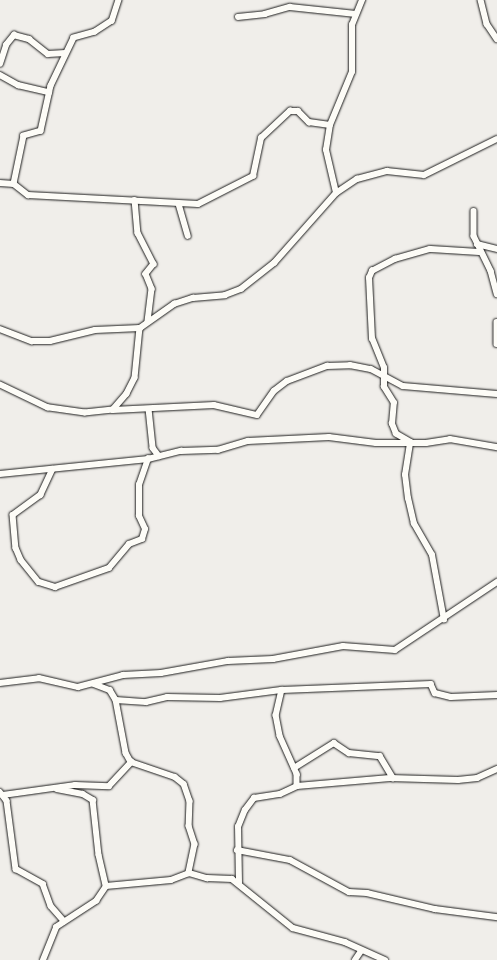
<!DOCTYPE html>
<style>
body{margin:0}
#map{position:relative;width:497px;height:960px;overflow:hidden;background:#f0eeea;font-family:Kalam,sans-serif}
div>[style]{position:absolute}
.roads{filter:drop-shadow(0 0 1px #1c1c1c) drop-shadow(0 0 1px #1c1c1c)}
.minor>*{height:5.5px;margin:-2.75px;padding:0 2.75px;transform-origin:2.75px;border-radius:2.75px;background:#fdfcf7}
span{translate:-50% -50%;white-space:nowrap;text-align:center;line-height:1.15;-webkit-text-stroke:4.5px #fdfcf7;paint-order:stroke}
</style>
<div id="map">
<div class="roads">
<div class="minor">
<i style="left:119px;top:0;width:22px;rotate:108deg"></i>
<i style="left:112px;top:21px;width:20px;rotate:147deg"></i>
<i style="left:95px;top:32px;width:22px;rotate:164deg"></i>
<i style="left:74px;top:38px;width:53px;rotate:115.6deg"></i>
<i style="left:51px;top:86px;width:46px;rotate:102.5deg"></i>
<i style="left:41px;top:131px;width:18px;rotate:164deg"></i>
<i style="left:24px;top:136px;width:49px;rotate:101.8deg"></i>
<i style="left:14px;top:184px;width:18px;rotate:38deg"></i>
<i style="left:28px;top:195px;width:170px;rotate:3deg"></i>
<i style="left:198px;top:204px;width:62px;rotate:-27deg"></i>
<i style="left:253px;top:176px;width:39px;rotate:-78deg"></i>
<i style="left:261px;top:138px;width:40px;rotate:-43deg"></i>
<i style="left:290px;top:111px;width:8px"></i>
<i style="left:298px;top:111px;width:16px;rotate:45deg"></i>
<i style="left:309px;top:122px;width:21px;rotate:8deg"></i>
<i style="left:481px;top:0;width:25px;rotate:76deg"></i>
<i style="left:487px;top:24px;width:18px;rotate:56deg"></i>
<i style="left:238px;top:17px;width:27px;rotate:-6deg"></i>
<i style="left:265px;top:14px;width:26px;rotate:-16deg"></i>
<i style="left:290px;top:7px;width:66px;rotate:6.1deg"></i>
<i style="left:0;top:64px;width:20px;rotate:-72deg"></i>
<i style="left:6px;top:45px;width:13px;rotate:-51deg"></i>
<i style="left:14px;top:35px;width:16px;rotate:15deg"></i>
<i style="left:29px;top:39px;width:24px;rotate:38deg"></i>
<i style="left:48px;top:54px;width:17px;rotate:-3deg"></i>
<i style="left:0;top:75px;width:21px;rotate:29deg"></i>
<i style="left:18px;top:85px;width:32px;rotate:13deg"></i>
<i style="left:0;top:183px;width:14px;rotate:4deg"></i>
<i style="left:336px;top:193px;width:44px;rotate:-103.1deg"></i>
<i style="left:326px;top:150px;width:25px;rotate:-81deg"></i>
<i style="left:330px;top:125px;width:57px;rotate:-67.5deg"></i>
<i style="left:352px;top:72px;width:47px;rotate:-90deg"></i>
<i style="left:352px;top:25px;width:27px;rotate:-68deg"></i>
<i style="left:135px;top:200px;width:33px;rotate:85deg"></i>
<i style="left:138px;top:233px;width:35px;rotate:63deg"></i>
<i style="left:154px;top:264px;width:13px;rotate:129deg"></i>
<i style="left:146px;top:274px;width:16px;rotate:68deg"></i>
<i style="left:152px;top:289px;width:33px;rotate:97deg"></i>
<i style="left:179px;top:204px;width:33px;rotate:74deg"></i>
<i style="left:474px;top:211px;width:25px;rotate:90deg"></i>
<i style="left:474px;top:236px;width:39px;rotate:64deg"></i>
<i style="left:491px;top:271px;width:24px;rotate:75deg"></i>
<i style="left:477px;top:244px;width:21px;rotate:14deg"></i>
<i style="left:497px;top:322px;width:22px;rotate:90deg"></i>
<i style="left:140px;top:328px;width:42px;rotate:-35.2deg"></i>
<i style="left:174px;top:304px;width:20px;rotate:-18deg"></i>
<i style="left:193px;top:298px;width:32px;rotate:-5deg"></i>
<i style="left:225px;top:295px;width:17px;rotate:-21deg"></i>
<i style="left:241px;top:289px;width:42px;rotate:-38.2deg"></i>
<i style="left:274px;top:263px;width:94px;rotate:-48.5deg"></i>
<i style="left:336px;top:193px;width:25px;rotate:-34deg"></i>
<i style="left:357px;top:179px;width:31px;rotate:-15deg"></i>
<i style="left:387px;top:171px;width:37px;rotate:6deg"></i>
<i style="left:424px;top:175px;width:81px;rotate:-26.3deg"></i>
<i style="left:0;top:329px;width:34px;rotate:21deg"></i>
<i style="left:32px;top:341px;width:18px"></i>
<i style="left:50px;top:341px;width:46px;rotate:-13.7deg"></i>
<i style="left:95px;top:330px;width:45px;rotate:-2.5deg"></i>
<i style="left:140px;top:328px;width:50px;rotate:95.7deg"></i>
<i style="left:135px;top:378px;width:18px;rotate:117deg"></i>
<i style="left:127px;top:394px;width:21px;rotate:131deg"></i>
<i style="left:113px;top:410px;width:28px;rotate:174deg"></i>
<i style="left:85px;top:413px;width:37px;rotate:-172deg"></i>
<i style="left:48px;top:408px;width:53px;rotate:-154.4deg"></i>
<i style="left:149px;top:409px;width:39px;rotate:84deg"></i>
<i style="left:153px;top:448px;width:10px;rotate:53deg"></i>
<i style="left:113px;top:410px;width:101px;rotate:-2.8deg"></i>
<i style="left:214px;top:405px;width:44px;rotate:13.1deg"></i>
<i style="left:257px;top:415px;width:29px;rotate:-55deg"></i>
<i style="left:274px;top:391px;width:16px;rotate:-38deg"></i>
<i style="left:287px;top:381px;width:43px;rotate:-20.6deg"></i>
<i style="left:327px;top:366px;width:23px;rotate:-2deg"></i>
<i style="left:350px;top:365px;width:21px;rotate:11deg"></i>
<i style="left:371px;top:369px;width:36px;rotate:28deg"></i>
<i style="left:403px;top:386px;width:94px;rotate:4.9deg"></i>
<i style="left:53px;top:469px;width:29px;rotate:115deg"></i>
<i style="left:41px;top:495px;width:34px;rotate:144deg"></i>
<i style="left:13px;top:515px;width:33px;rotate:85deg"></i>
<i style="left:16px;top:548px;width:13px;rotate:67deg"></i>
<i style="left:21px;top:560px;width:28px;rotate:51deg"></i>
<i style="left:39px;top:582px;width:17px;rotate:17deg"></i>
<i style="left:55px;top:587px;width:57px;rotate:-19.4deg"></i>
<i style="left:109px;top:568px;width:31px;rotate:-50deg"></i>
<i style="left:129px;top:544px;width:14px;rotate:-21deg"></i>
<i style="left:142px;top:539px;width:10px;rotate:-73deg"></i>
<i style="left:145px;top:529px;width:14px;rotate:-115deg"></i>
<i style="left:139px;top:516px;width:31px;rotate:-90deg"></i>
<i style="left:139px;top:485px;width:28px;rotate:-71deg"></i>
<i style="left:0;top:474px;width:149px;rotate:-5.8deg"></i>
<i style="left:148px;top:459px;width:34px;rotate:-14deg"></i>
<i style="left:181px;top:451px;width:37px;rotate:-2deg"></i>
<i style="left:218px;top:450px;width:31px;rotate:-17deg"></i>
<i style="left:248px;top:441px;width:81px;rotate:-2.8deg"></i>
<i style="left:329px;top:437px;width:47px;rotate:7.3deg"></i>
<i style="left:376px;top:443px;width:50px"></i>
<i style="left:426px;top:443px;width:24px;rotate:-9deg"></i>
<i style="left:450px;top:439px;width:48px;rotate:9.7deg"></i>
<i style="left:444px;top:620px;width:66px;rotate:-100.5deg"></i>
<i style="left:432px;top:555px;width:36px;rotate:-120deg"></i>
<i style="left:414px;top:524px;width:26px;rotate:-103deg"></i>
<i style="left:408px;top:499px;width:24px;rotate:-97deg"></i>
<i style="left:405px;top:475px;width:33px;rotate:-81deg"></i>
<i style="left:410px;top:442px;width:16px;rotate:-150deg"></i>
<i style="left:396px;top:434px;width:11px;rotate:-112deg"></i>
<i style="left:392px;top:424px;width:21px;rotate:-85deg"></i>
<i style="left:394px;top:403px;width:19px;rotate:-122deg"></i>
<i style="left:384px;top:387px;width:19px;rotate:-90deg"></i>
<i style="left:384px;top:368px;width:31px;rotate:-112deg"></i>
<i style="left:372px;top:339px;width:61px;rotate:-92.8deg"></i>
<i style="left:369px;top:278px;width:8px;rotate:-67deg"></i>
<i style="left:372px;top:271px;width:26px;rotate:-28deg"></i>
<i style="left:395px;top:259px;width:36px;rotate:-16deg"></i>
<i style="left:430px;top:249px;width:50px;rotate:3.4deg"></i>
<i style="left:0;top:683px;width:39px;rotate:-7deg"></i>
<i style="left:39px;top:678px;width:40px;rotate:13deg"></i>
<i style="left:78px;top:687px;width:47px;rotate:-14.9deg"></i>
<i style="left:123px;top:675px;width:38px;rotate:-3deg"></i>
<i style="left:161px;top:673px;width:68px;rotate:-10.2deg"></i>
<i style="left:228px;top:661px;width:45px;rotate:-2.5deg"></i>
<i style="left:273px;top:659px;width:71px;rotate:-10.5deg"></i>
<i style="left:343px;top:646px;width:52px;rotate:4.4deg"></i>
<i style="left:395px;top:650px;width:123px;rotate:-33.7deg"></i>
<i style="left:94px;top:684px;width:17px;rotate:21deg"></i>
<i style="left:110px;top:690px;width:12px;rotate:59deg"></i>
<i style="left:116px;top:700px;width:54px;rotate:79.3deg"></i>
<i style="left:126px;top:753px;width:10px;rotate:61deg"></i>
<i style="left:131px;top:762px;width:46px;rotate:18.8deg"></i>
<i style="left:175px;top:777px;width:11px;rotate:38deg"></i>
<i style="left:184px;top:784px;width:18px;rotate:71deg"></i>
<i style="left:190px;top:801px;width:25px;rotate:92deg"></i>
<i style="left:189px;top:826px;width:19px;rotate:72deg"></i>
<i style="left:195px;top:844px;width:30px;rotate:102deg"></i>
<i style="left:282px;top:690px;width:26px;rotate:103deg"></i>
<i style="left:276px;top:715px;width:21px;rotate:79deg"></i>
<i style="left:280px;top:736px;width:42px;rotate:65.9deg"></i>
<i style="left:297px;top:774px;width:12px;rotate:90deg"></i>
<i style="left:116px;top:700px;width:30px;rotate:4deg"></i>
<i style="left:146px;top:702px;width:22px;rotate:-13deg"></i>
<i style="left:167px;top:697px;width:53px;rotate:1.1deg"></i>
<i style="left:220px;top:698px;width:63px;rotate:-7.4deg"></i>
<i style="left:282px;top:690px;width:149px;rotate:-2.3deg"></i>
<i style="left:431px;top:684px;width:10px;rotate:66deg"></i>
<i style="left:435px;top:693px;width:16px;rotate:14deg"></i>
<i style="left:451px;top:697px;width:46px;rotate:-2.5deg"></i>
<i style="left:294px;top:768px;width:47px;rotate:-32deg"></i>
<i style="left:334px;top:743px;width:18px;rotate:34deg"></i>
<i style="left:349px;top:753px;width:31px;rotate:6deg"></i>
<i style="left:380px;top:756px;width:26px;rotate:59deg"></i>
<i style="left:57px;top:789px;width:26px;rotate:11deg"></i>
<i style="left:83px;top:794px;width:12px;rotate:31deg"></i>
<i style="left:93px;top:800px;width:55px;rotate:83.8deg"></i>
<i style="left:99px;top:855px;width:32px;rotate:77deg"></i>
<i style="left:0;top:792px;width:11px;rotate:52deg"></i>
<i style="left:7px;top:801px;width:69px;rotate:82.5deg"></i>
<i style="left:16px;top:869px;width:31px;rotate:29deg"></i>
<i style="left:43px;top:884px;width:23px;rotate:70deg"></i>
<i style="left:51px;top:906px;width:20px;rotate:49deg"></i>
<i style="left:3px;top:795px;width:73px;rotate:-7.9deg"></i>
<i style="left:75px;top:785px;width:34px;rotate:2deg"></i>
<i style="left:109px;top:786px;width:33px;rotate:-47deg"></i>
<i style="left:237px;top:850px;width:54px;rotate:10.7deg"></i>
<i style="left:290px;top:860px;width:67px;rotate:28.5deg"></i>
<i style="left:349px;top:892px;width:18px;rotate:3deg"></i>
<i style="left:367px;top:893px;width:70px;rotate:13.2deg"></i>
<i style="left:435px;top:909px;width:63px;rotate:7.4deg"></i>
<i style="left:239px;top:883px;width:56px;rotate:-91deg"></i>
<i style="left:238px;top:827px;width:18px;rotate:-68deg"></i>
<i style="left:245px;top:810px;width:15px;rotate:-53deg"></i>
<i style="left:254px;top:798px;width:26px;rotate:-9deg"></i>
<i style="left:280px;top:794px;width:19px;rotate:-25deg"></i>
<i style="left:297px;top:786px;width:93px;rotate:-4.9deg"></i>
<i style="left:390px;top:778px;width:68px;rotate:1.7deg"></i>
<i style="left:458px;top:780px;width:19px;rotate:-6deg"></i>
<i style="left:477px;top:778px;width:22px;rotate:-24deg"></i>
<i style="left:43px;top:960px;width:35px;rotate:-68deg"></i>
<i style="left:56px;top:927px;width:48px;rotate:-33deg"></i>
<i style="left:96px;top:901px;width:18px;rotate:-56deg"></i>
<i style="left:106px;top:886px;width:65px;rotate:-5.3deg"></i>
<i style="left:171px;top:880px;width:19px;rotate:-21deg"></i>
<i style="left:189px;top:873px;width:19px;rotate:16deg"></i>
<i style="left:207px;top:878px;width:25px;rotate:2deg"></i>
<i style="left:232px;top:879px;width:78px;rotate:38.8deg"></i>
<i style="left:293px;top:928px;width:54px;rotate:15.1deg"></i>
<i style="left:345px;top:942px;width:44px;rotate:24.2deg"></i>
<i style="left:355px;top:960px;width:11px;rotate:-56deg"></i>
</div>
</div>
</div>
